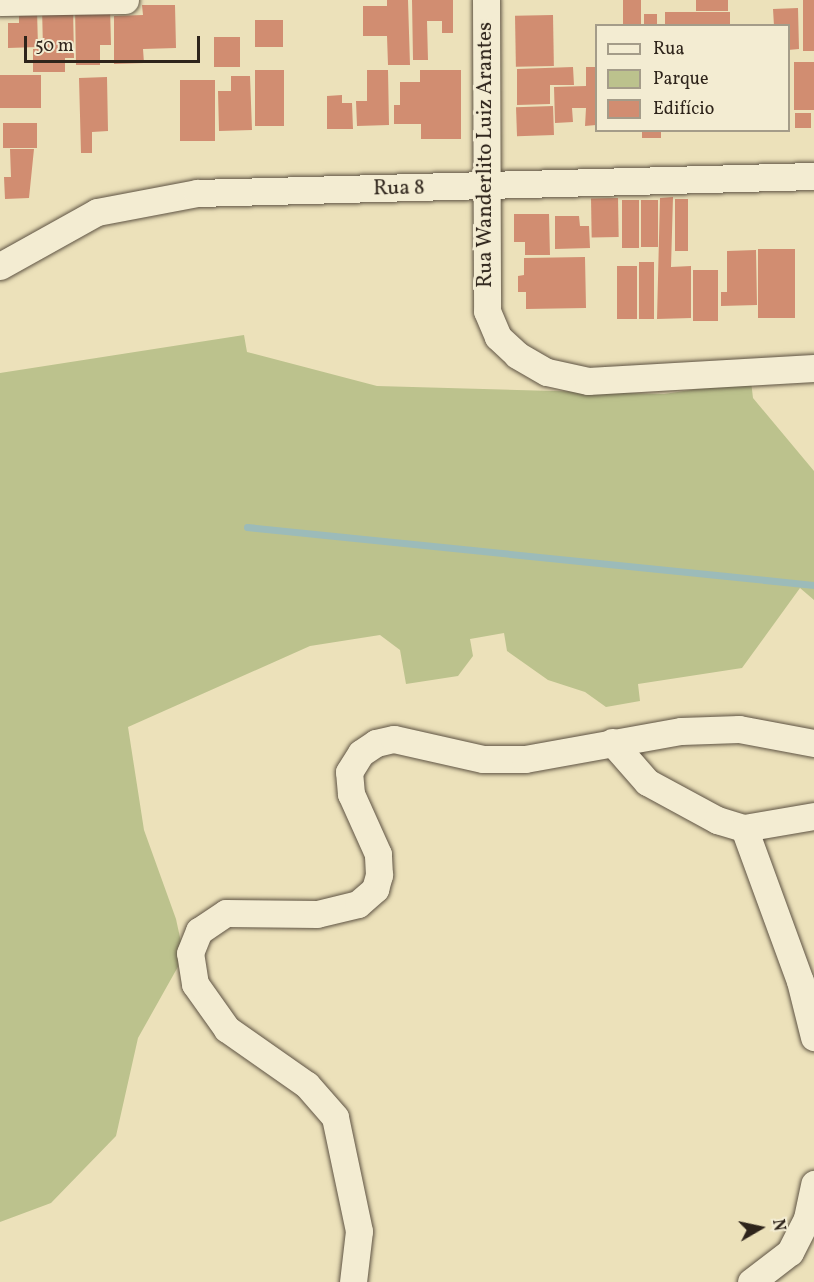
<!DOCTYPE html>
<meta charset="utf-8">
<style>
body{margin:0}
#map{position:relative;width:814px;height:1282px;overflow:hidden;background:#ece1ba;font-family:Vollkorn,serif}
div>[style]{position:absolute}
.green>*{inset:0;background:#bcc28d}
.stream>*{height:7px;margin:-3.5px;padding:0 3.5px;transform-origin:3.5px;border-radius:3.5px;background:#9cbbb9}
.building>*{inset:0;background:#d18d71;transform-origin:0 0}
.roads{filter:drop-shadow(0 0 2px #5e5343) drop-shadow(0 0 2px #5e5343)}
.minor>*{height:27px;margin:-13.5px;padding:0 13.5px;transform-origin:13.5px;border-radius:13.5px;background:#f3ecd2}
span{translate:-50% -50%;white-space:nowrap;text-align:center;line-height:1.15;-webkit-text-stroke:6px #f3ecd2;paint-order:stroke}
.street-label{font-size:21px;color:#2e241b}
.legend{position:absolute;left:595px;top:24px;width:195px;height:108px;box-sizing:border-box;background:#f3ecd2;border:2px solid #a49c89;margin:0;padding:8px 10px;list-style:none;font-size:18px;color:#2e241b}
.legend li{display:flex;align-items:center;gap:12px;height:30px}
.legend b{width:30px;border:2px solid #a49c89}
.north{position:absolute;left:730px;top:1198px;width:60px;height:60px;-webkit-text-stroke:4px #f3ecd2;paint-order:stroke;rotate:81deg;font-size:16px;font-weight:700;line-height:24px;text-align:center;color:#2e241b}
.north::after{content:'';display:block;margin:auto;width:21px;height:27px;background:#2e241b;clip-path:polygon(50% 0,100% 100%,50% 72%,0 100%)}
.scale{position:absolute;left:24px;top:36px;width:176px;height:27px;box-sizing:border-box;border:3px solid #2e241b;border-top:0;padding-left:8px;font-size:18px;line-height:21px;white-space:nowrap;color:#2e241b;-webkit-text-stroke:4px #f3ecd2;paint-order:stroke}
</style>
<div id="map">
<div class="green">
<i style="clip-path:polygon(244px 335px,247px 352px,377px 386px,664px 394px,751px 381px,753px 398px,814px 471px,814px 600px,800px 588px,742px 668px,638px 684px,640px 701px,606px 707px,585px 692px,548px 680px,507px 651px,504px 633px,470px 639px,473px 656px,458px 676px,406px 684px,400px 650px,380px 635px,310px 646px,128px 727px,144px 830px,176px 919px,184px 956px,138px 1038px,116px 1136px,51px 1203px,0 1222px,0 373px)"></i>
</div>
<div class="stream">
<i style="left:247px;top:527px;width:570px;rotate:5.84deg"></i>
</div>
<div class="building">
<i style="clip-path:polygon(387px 0,408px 0,410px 65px,388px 65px,387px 36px,363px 36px,363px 6px,387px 6px)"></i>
<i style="clip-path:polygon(412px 0,453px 0,453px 33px,442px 33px,442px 21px,427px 21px,428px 60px,413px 60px)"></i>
<i style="left:623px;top:0;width:18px;height:26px"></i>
<i style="left:696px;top:0;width:32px;height:11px"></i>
<i style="left:803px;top:0;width:11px;height:51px"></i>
<i style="clip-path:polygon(142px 5px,175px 5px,176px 48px,143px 49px,144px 63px,114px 64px,114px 16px,143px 15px)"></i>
<i style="clip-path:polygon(75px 6px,110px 6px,111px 45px,100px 45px,100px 65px,76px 65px)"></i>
<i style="clip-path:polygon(42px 7px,73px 7px,74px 58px,65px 58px,65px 72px,33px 72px,33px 49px,43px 49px)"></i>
<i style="clip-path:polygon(798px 8px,799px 49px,788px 50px,788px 26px,774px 26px,773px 9px)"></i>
<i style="clip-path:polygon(19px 10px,37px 10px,38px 47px,8px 48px,8px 23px,19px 23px)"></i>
<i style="left:730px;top:12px;width:14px;height:65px;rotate:90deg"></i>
<i style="left:657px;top:14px;width:12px;height:13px;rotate:90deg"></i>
<i style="left:553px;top:15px;width:51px;height:38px;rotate:89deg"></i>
<i style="left:255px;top:20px;width:28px;height:27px"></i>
<i style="left:214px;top:37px;width:26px;height:30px"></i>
<i style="left:794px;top:62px;width:20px;height:48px"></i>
<i style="clip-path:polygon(573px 67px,574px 85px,550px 85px,550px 104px,517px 105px,517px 69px)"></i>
<i style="clip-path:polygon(586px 67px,596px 67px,596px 125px,585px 126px,586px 108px,572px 108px,573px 122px,555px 123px,554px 87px,586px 86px)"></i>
<i style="left:255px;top:70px;width:29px;height:56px"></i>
<i style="clip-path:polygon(367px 70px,388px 70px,389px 125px,357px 126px,356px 101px,367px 101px)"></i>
<i style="clip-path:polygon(420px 70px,461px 70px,461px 139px,421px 139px,421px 124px,394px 124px,394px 105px,400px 105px,400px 82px,420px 82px)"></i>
<i style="left:0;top:75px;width:41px;height:33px"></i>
<i style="clip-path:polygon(231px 76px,250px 76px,252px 130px,219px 131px,218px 91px,231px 91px)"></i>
<i style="clip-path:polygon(107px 77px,108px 131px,92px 132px,92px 153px,81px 153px,79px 78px)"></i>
<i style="left:180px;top:80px;width:35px;height:61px"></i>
<i style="clip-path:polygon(342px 95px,342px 103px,352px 103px,353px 129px,327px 129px,327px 96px)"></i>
<i style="left:553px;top:106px;width:29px;height:37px;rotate:88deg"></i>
<i style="left:795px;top:113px;width:16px;height:15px"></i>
<i style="left:3px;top:123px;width:34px;height:25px"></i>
<i style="left:642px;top:130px;width:19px;height:8px"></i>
<i style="clip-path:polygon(10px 149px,34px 149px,29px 198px,5px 199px,4px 177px,11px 177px)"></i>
<i style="clip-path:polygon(673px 197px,671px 267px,691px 266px,691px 318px,657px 319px,660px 198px)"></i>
<i style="left:618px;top:198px;width:39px;height:27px;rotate:89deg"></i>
<i style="left:675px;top:199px;width:13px;height:52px"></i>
<i style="left:622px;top:200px;width:17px;height:48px"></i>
<i style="left:641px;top:200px;width:17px;height:47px"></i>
<i style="clip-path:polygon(514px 214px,549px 214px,550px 255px,525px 255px,525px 242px,514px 242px)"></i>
<i style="clip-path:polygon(555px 216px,579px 216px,580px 226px,589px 226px,590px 248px,555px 249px)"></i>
<i style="left:758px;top:249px;width:37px;height:69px"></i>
<i style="clip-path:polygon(756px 250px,757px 305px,721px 306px,721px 292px,727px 292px,727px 251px)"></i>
<i style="clip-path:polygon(585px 257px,586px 308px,526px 309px,526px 292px,518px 292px,518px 276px,524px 275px,524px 258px)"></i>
<i style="left:639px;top:262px;width:15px;height:57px"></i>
<i style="left:617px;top:266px;width:20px;height:53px"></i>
<i style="left:693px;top:270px;width:25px;height:51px"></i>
</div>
<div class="roads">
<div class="minor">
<i style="left:486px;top:0;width:311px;rotate:89.8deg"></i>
<i style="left:487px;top:311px;width:28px;rotate:67deg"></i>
<i style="left:498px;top:337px;width:26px;rotate:43deg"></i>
<i style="left:517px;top:355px;width:34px;rotate:30deg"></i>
<i style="left:547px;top:372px;width:42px;rotate:12.4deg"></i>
<i style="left:588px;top:381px;width:226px;rotate:-3.3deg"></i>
<i style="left:0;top:2px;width:125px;rotate:-0.9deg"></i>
<i style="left:0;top:266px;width:111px;rotate:-29.1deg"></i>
<i style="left:97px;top:212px;width:102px;rotate:-10.8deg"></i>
<i style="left:197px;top:193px;width:617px;rotate:-1.58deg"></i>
<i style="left:612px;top:742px;width:53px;rotate:48.8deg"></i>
<i style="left:647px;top:782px;width:80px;rotate:28.5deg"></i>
<i style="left:717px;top:820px;width:28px;rotate:17deg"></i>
<i style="left:744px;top:828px;width:71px;rotate:-9.7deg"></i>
<i style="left:744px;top:828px;width:163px;rotate:69.9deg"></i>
<i style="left:800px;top:981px;width:58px;rotate:76deg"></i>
<i style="left:353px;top:1282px;width:51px;rotate:-83.3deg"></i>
<i style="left:359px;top:1231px;width:116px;rotate:-101.9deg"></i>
<i style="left:335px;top:1117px;width:43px;rotate:-131.2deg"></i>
<i style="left:307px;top:1085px;width:98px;rotate:-145deg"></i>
<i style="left:227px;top:1029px;width:55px;rotate:-125.4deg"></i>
<i style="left:195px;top:984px;width:31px;rotate:-99deg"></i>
<i style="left:190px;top:953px;width:24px;rotate:-68deg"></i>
<i style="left:199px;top:931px;width:32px;rotate:-34deg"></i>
<i style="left:226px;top:913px;width:91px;rotate:0.6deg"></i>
<i style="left:317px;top:914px;width:42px;rotate:-13.7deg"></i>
<i style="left:358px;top:904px;width:23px;rotate:-41deg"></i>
<i style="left:375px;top:889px;width:15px;rotate:-74deg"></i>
<i style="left:379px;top:875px;width:21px;rotate:-93deg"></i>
<i style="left:378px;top:854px;width:66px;rotate:-114.2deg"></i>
<i style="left:351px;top:794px;width:22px;rotate:-95deg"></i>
<i style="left:349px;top:772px;width:22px;rotate:-58deg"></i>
<i style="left:361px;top:753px;width:18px;rotate:-34deg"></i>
<i style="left:376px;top:743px;width:18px;rotate:-13deg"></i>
<i style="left:394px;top:739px;width:91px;rotate:12.7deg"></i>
<i style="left:483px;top:759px;width:42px"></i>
<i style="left:525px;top:759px;width:158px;rotate:-10.2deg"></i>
<i style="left:681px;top:731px;width:58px;rotate:-2deg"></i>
<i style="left:739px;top:729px;width:76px;rotate:10.6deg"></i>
<i style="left:751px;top:1282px;width:49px;rotate:-37.6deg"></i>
<i style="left:790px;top:1252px;width:38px;rotate:-63deg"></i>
<i style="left:807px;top:1218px;width:35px;rotate:-78deg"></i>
</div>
</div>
<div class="street-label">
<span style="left:486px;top:155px;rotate:-90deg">Rua Wanderlito Luiz Arantes</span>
<span style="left:399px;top:189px;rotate:-1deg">Rua 8</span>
</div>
<ul class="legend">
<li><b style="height:8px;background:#f3ecd2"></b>Rua</li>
<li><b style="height:16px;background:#bcc28d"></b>Parque</li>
<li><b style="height:16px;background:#d18d71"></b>Edifício</li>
</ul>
<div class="north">N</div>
<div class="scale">50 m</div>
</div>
